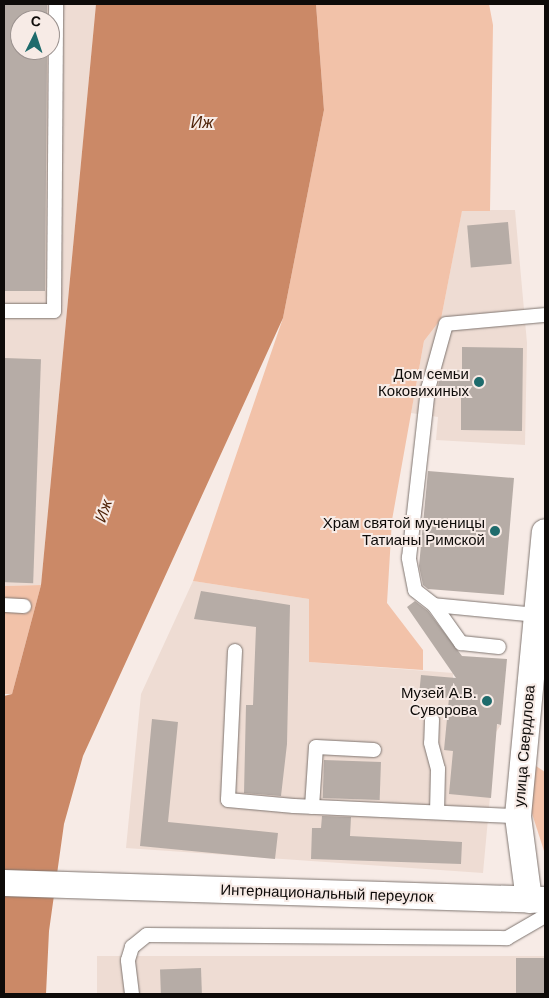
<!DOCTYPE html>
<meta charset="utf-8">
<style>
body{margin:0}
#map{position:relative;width:549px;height:998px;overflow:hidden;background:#f7ebe6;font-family:Helvetica,sans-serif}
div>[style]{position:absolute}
.built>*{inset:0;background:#eedcd3;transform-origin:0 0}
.green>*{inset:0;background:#f2c2a9}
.water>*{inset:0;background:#cb8967}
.building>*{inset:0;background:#b6aca6;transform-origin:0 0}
.roads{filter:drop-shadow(0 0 1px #7f7570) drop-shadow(0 0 1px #7f7570)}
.lane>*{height:14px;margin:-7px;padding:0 7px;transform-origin:7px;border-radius:7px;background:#fff}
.street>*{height:26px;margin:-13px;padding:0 13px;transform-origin:13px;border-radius:13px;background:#fff}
.dots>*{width:14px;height:14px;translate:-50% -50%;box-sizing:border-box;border:2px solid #f7ebe6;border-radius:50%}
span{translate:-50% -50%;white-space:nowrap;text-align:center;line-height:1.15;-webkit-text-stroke:4px #f7ebe6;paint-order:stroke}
.poi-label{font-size:15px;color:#0e0b09}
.right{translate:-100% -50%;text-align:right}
.street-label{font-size:15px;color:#0e0b09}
.water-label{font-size:16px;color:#4e2208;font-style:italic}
.frame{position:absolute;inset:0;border:5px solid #0e0b09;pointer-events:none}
.north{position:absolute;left:10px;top:10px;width:50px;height:50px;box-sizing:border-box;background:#f7ebe6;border:1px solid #9a918e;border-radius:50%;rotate:4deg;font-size:14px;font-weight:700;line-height:20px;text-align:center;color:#0e0b09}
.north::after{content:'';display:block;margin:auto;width:18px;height:22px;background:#1e6b6c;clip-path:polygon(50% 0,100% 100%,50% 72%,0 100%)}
</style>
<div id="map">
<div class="built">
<i style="clip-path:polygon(evenodd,4px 4px,96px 4px,41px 585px,4px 586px,4px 4px,20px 20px,50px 20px,50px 50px,20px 50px,20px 20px)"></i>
<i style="clip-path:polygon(462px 210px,515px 210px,527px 343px,525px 445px,436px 440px,438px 417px,411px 413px,424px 341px,441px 319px)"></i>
<i style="clip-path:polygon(193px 581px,309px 599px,309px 662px,453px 673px,452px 720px,501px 725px,496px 732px,483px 873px,126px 848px,141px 694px)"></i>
<i style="left:545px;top:956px;width:38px;height:448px;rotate:90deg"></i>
</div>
<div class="green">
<i style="clip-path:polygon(316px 4px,489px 4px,493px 25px,490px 211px,462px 211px,441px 319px,424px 341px,392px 520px,387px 603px,423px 650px,423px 670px,309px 662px,309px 599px,193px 581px,283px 318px,324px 110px)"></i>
<i style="clip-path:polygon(41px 585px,12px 694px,4px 694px,4px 586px)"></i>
<i style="clip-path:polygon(533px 764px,545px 772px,545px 854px,527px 798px)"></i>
</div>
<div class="water">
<i style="clip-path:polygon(96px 4px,316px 4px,324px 110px,283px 318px,83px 756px,64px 824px,49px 931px,46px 994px,4px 994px,4px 696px,12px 694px,41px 585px)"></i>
</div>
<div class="building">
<i style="clip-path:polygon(4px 4px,47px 4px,47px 20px,20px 20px,20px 50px,47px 50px,45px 291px,4px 291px)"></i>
<i style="left:508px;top:222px;width:42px;height:41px;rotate:85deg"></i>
<i style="clip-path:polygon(462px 347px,523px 348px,522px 431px,461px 430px,461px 394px,436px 394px,442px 370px,462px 370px)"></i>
<i style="left:4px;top:358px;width:37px;height:224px;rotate:2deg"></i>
<i style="clip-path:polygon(428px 471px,514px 478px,504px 595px,428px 589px,423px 585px,419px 566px)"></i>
<i style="clip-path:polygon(201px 591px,290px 605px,287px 744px,281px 796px,244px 793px,246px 705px,253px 705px,256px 627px,194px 619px)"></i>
<i style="clip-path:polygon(415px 601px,428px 611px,462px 656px,507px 659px,501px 725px,497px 724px,491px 798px,449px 794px,453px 751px,444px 750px,449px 698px,419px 695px,421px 675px,456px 678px,407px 607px)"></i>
<i style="clip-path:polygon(152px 719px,178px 722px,168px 822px,278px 833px,275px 859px,140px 846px)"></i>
<i style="left:324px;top:760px;width:57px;height:38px;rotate:2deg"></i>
<i style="clip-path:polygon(322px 816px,351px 817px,350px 836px,462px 842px,461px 864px,311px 859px,312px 828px,321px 828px)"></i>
<i style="left:545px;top:958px;width:36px;height:29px;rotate:90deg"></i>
<i style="left:201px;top:968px;width:26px;height:41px;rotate:88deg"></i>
</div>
<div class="roads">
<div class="lane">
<i style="left:4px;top:311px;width:50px"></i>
<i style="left:54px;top:311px;width:307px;rotate:-89.6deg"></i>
<i style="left:4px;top:605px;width:20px;rotate:3deg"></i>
<i style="left:434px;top:605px;width:47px;rotate:54.6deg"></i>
<i style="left:461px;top:643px;width:38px;rotate:6deg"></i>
<i style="left:537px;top:615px;width:103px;rotate:-174.5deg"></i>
<i style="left:434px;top:605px;width:24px;rotate:-142deg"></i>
<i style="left:415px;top:590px;width:33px;rotate:-101deg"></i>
<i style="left:409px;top:558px;width:170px;rotate:-83.6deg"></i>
<i style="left:428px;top:389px;width:67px;rotate:-74.5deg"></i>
<i style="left:446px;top:324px;width:99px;rotate:-5.2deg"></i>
<i style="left:235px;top:651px;width:149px;rotate:92.7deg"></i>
<i style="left:228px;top:800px;width:66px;rotate:5.2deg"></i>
<i style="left:294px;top:806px;width:224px;rotate:2.6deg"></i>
<i style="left:432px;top:720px;width:23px;rotate:92deg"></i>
<i style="left:431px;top:743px;width:27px;rotate:75deg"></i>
<i style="left:438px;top:769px;width:43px;rotate:91.3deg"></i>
<i style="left:312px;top:807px;width:60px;rotate:-86.2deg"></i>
<i style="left:316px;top:747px;width:58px;rotate:3deg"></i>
<i style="left:132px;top:994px;width:34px;rotate:-97deg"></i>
<i style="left:128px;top:960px;width:14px;rotate:-73deg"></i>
<i style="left:132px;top:947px;width:19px;rotate:-39deg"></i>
<i style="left:147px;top:935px;width:360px;rotate:0.5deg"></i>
<i style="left:507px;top:938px;width:44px;rotate:-30.1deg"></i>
</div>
<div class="street">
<i style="left:4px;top:883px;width:541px;rotate:1.8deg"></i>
<i style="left:529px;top:900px;width:85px;rotate:-97.5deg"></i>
<i style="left:518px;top:816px;width:285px;rotate:-84.6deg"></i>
</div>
</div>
<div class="dots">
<i style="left:479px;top:382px;background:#1e6b6c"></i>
<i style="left:495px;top:531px;background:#1e6b6c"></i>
<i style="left:487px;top:701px;background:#1e6b6c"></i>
</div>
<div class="poi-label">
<span class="right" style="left:469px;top:382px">Дом семьи<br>Коковихиных</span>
<span class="right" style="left:485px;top:531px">Храм святой мученицы<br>Татианы Римской</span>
<span class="right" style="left:477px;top:701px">Музей А.В.<br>Суворова</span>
</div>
<div class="street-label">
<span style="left:524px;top:746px;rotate:-85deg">улица Свердлова</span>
<span style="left:327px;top:893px;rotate:2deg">Интернациональный переулок</span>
</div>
<div class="water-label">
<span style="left:202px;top:123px">Иж</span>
<span style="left:104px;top:511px;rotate:-72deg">Иж</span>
</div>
<div class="frame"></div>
<div class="north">С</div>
</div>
